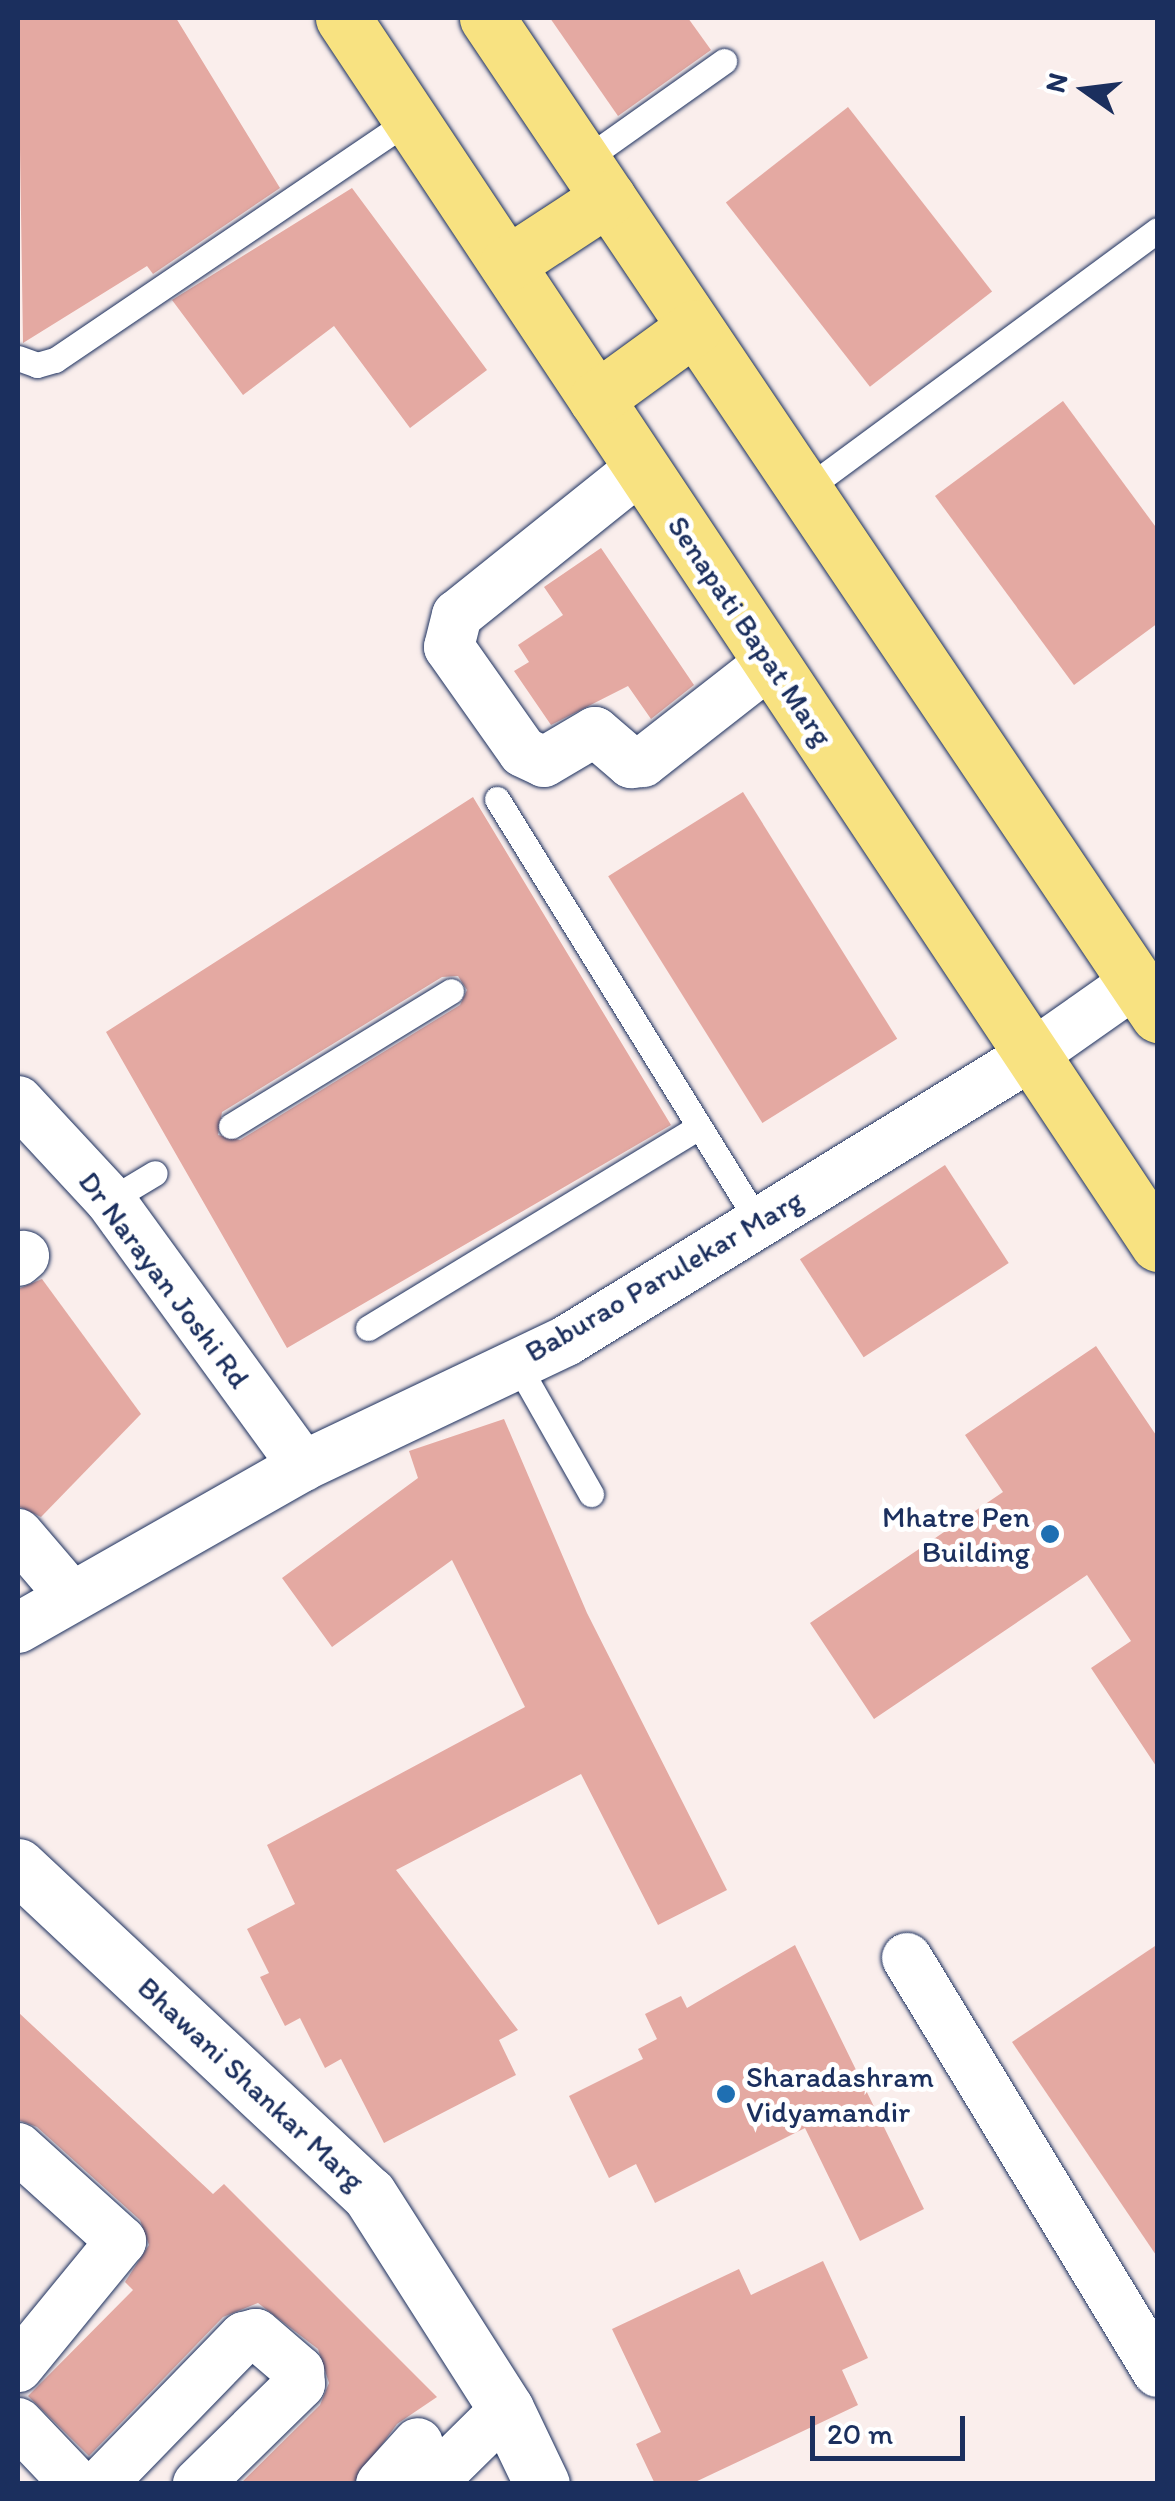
<!DOCTYPE html>
<style>
body{margin:0}
#map{position:relative;width:1175px;height:2501px;overflow:hidden;background:#faeeec;font-family:Itim,sans-serif}
div>[style]{position:absolute}
.building>*{inset:0;background:#e4a9a2;transform-origin:0 0}
.roads{filter:drop-shadow(0 0 2px #1b2f5e) drop-shadow(0 0 2px #1b2f5e)}
.service>*{height:25px;margin:-12.5px;padding:0 12.5px;transform-origin:12.5px;border-radius:12.5px;background:#fff}
.minor>*{height:50px;margin:-25px;padding:0 25px;transform-origin:25px;border-radius:25px;background:#fff}
.secondary>*{height:55px;margin:-27.5px;padding:0 27.5px;transform-origin:27.5px;border-radius:27.5px;background:#fff}
.primary>*{height:55px;margin:-27.5px;padding:0 27.5px;transform-origin:27.5px;border-radius:27.5px;background:#f8e281}
.dots>*{width:28px;height:28px;translate:-50% -50%;box-sizing:border-box;border:5px solid #fff;border-radius:50%}
span{translate:-50% -50%;white-space:nowrap;text-align:center;line-height:1.15;-webkit-text-stroke:10px #fff;paint-order:stroke}
.street-label{font-size:30px;color:#1b2f5e}
.poi-label{font-size:30px;color:#1b2f5e}
.right{translate:-100% -50%;text-align:right}
.left{translate:0 -50%;text-align:left}
.frame{position:absolute;inset:0;border:20px solid #1b2f5e;pointer-events:none}
.north{position:absolute;left:1035px;top:40px;width:100px;height:100px;-webkit-text-stroke:8px #fff;paint-order:stroke;rotate:284deg;font-size:28px;font-weight:700;line-height:40px;text-align:center;color:#1b2f5e}
.north::after{content:'';display:block;margin:auto;width:35px;height:45px;background:#1b2f5e;clip-path:polygon(50% 0,100% 100%,50% 72%,0 100%)}
.scale{position:absolute;left:810px;top:2416px;width:155px;height:45px;box-sizing:border-box;border:5px solid #1b2f5e;border-top:0;padding-left:12px;font-size:30px;line-height:35px;white-space:nowrap;color:#1b2f5e;-webkit-text-stroke:8px #fff;paint-order:stroke}
</style>
<div id="map">
<div class="building">
<i style="clip-path:polygon(18px 18px,176px 18px,280px 188px,153px 274px,147px 266px,23px 343px)"></i>
<i style="clip-path:polygon(550px 18px,688px 18px,711px 50px,618px 116px)"></i>
<i style="left:848px;top:107px;width:234px;height:155px;rotate:52deg"></i>
<i style="clip-path:polygon(352px 188px,487px 370px,410px 428px,334px 326px,243px 395px,172px 300px)"></i>
<i style="clip-path:polygon(1063px 401px,1158px 530px,1158px 623px,1074px 685px,935px 496px)"></i>
<i style="clip-path:polygon(601px 548px,694px 685px,651px 719px,628px 686px,551px 725px,514px 671px,529px 662px,518px 645px,563px 615px,544px 587px)"></i>
<i style="left:743px;top:792px;width:291px;height:159px;rotate:58deg"></i>
<i style="clip-path:polygon(evenodd,473px 797px,671px 1125px,287px 1348px,106px 1032px,473px 797px,458px 976px,467px 990px,460px 1005px,240px 1140px,218px 1135px,222px 1112px,442px 977px,458px 976px)"></i>
<i style="left:945px;top:1165px;width:117px;height:173px;rotate:57deg"></i>
<i style="clip-path:polygon(42px 1279px,141px 1414px,41px 1517px,18px 1506px,18px 1289px)"></i>
<i style="clip-path:polygon(1096px 1346px,1158px 1438px,1158px 1769px,1091px 1668px,1131px 1641px,1087px 1575px,874px 1719px,810px 1623px,1003px 1492px,965px 1435px)"></i>
<i style="clip-path:polygon(504px 1419px,587px 1613px,727px 1890px,658px 1925px,581px 1774px,396px 1870px,518px 2030px,499px 2040px,516px 2075px,384px 2143px,341px 2059px,325px 2068px,300px 2018px,285px 2026px,260px 1977px,269px 1973px,247px 1929px,295px 1904px,267px 1845px,525px 1707px,452px 1560px,332px 1647px,282px 1578px,418px 1478px,409px 1451px)"></i>
<i style="clip-path:polygon(1158px 1944px,1158px 2258px,1012px 2042px)"></i>
<i style="clip-path:polygon(795px 1945px,924px 2209px,860px 2241px,805px 2128px,655px 2203px,636px 2164px,609px 2178px,569px 2096px,643px 2059px,638px 2049px,657px 2039px,645px 2014px,681px 1996px,687px 2008px)"></i>
<i style="clip-path:polygon(18px 2012px,213px 2194px,224px 2184px,437px 2397px,397px 2424px,353px 2484px,240px 2484px,320px 2405px,329px 2383px,318px 2349px,258px 2303px,223px 2317px,89px 2456px,28px 2396px,133px 2290px,125px 2282px,149px 2245px,140px 2220px,37px 2127px,18px 2120px)"></i>
<i style="clip-path:polygon(823px 2261px,868px 2358px,842px 2370px,858px 2405px,691px 2484px,655px 2484px,636px 2444px,661px 2432px,612px 2329px,739px 2269px,751px 2295px)"></i>
</div>
<div class="roads">
<div class="service">
<i style="left:583px;top:161px;width:173px;rotate:-35.3deg"></i>
<i style="left:18px;top:358px;width:20px;rotate:20deg"></i>
<i style="left:37px;top:365px;width:19px;rotate:-16deg"></i>
<i style="left:55px;top:360px;width:430px;rotate:-34.1deg"></i>
<i style="left:805px;top:490px;width:438px;rotate:-36.4deg"></i>
<i style="left:497px;top:799px;width:498px;rotate:58.3deg"></i>
<i style="left:231px;top:1126px;width:258px;rotate:-31.5deg"></i>
<i style="left:110px;top:1200px;width:52px;rotate:-31deg"></i>
<i style="left:368px;top:1328px;width:387px;rotate:-31.3deg"></i>
<i style="left:516px;top:1362px;width:152px;rotate:60.4deg"></i>
</div>
<div class="minor">
<i style="left:642px;top:467px;width:237px;rotate:141.3deg"></i>
<i style="left:457px;top:615px;width:33px;rotate:104deg"></i>
<i style="left:449px;top:647px;width:128px;rotate:54.8deg"></i>
<i style="left:523px;top:752px;width:23px;rotate:25deg"></i>
<i style="left:544px;top:762px;width:59px;rotate:-30.5deg"></i>
<i style="left:595px;top:732px;width:48px;rotate:40.7deg"></i>
<i style="left:631px;top:763px;width:12px;rotate:-5deg"></i>
<i style="left:643px;top:762px;width:162px;rotate:-38deg"></i>
<i style="left:18px;top:1101px;width:135px;rotate:47.1deg"></i>
<i style="left:110px;top:1200px;width:329px;rotate:54deg"></i>
<i style="left:18px;top:1261px;width:8px;rotate:-40deg"></i>
<i style="left:18px;top:1534px;width:82px;rotate:49.5deg"></i>
<i style="left:18px;top:1628px;width:328px;rotate:-29.6deg"></i>
<i style="left:303px;top:1466px;width:291px;rotate:-25.4deg"></i>
<i style="left:566px;top:1341px;width:547px;rotate:-31.54deg"></i>
<i style="left:1032px;top:1055px;width:127px;rotate:-35.1deg"></i>
<i style="left:907px;top:1958px;width:484px;rotate:58.8deg"></i>
<i style="left:18px;top:2148px;width:139px;rotate:42.1deg"></i>
<i style="left:121px;top:2241px;width:163px;rotate:129.3deg"></i>
<i style="left:18px;top:2423px;width:84px;rotate:46.4deg"></i>
<i style="left:101px;top:2484px;width:205px;rotate:-45.8deg"></i>
<i style="left:244px;top:2337px;width:12px;rotate:-14deg"></i>
<i style="left:256px;top:2334px;width:57px;rotate:40.7deg"></i>
<i style="left:299px;top:2371px;width:13px;rotate:86deg"></i>
<i style="left:300px;top:2384px;width:143px;rotate:135.6deg"></i>
<i style="left:381px;top:2484px;width:55px;rotate:-47.9deg"></i>
<i style="left:430px;top:2484px;width:107px;rotate:-44.6deg"></i>
</div>
<div class="secondary">
<i style="left:18px;top:1866px;width:480px;rotate:43.1deg"></i>
<i style="left:369px;top:2194px;width:255px;rotate:57.5deg"></i>
<i style="left:506px;top:2409px;width:83px;rotate:64.4deg"></i>
</div>
<div class="primary">
<i style="left:343px;top:18px;width:1472px;rotate:56.39deg"></i>
<i style="left:487px;top:18px;width:1202px;rotate:56.06deg"></i>
<i style="left:507px;top:264px;width:121px;rotate:-33.2deg"></i>
<i style="left:596px;top:399px;width:122px;rotate:-36deg"></i>
</div>
</div>
<div class="dots">
<i style="left:1050px;top:1534px;background:#1f6fb2"></i>
<i style="left:726px;top:2094px;background:#1f6fb2"></i>
</div>
<div class="street-label">
<span style="left:750px;top:631px;rotate:56deg">Senapati Bapat Marg</span>
<span style="left:664px;top:1276px;rotate:-30deg">Baburao Parulekar Marg</span>
<span style="left:164px;top:1280px;rotate:53deg">Dr Narayan Joshi Rd</span>
<span style="left:251px;top:2084px;rotate:43deg">Bhawani Shankar Marg</span>
</div>
<div class="poi-label">
<span class="right" style="left:1030px;top:1534px">Mhatre Pen<br>Building</span>
<span class="left" style="left:746px;top:2094px">Sharadashram<br>Vidyamandir</span>
</div>
<div class="frame"></div>
<div class="north">N</div>
<div class="scale">20 m</div>
</div>
